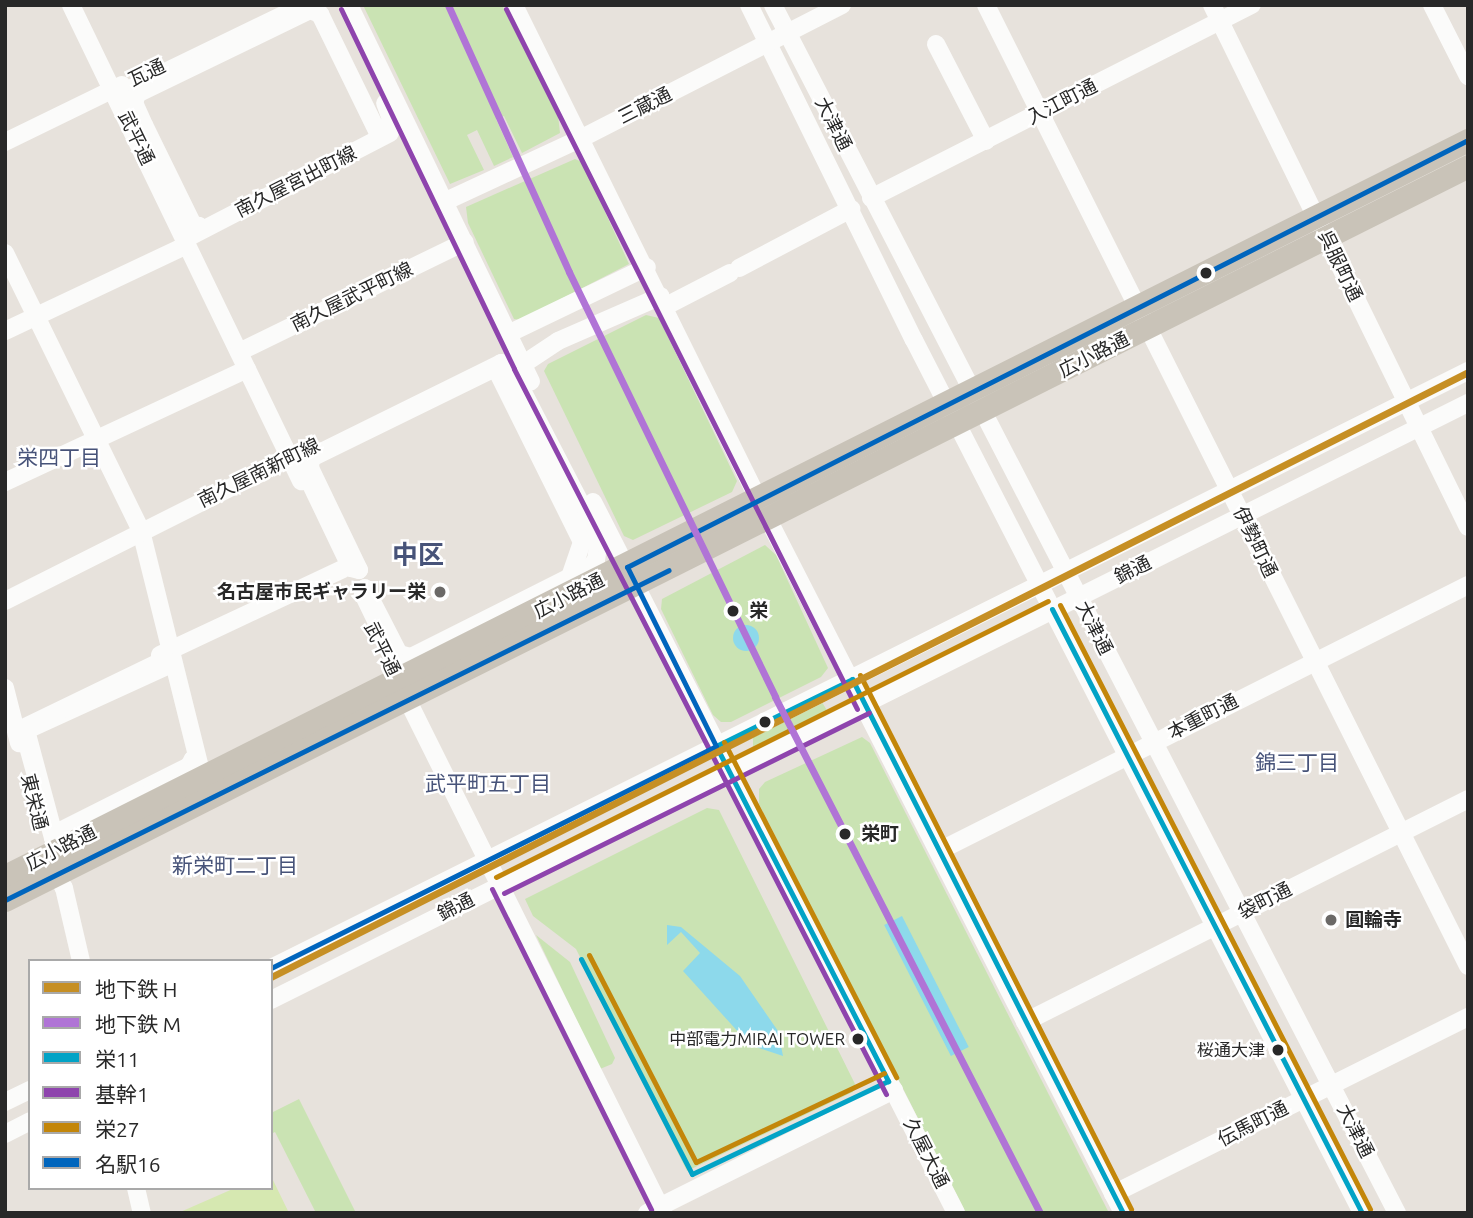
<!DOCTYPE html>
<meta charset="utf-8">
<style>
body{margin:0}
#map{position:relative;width:1473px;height:1218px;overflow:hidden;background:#e7e2dc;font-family:Ubuntu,"Noto Sans JP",sans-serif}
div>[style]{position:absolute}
.green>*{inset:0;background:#cae3b3}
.pitch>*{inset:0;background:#d6e8b1}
.water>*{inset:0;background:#8dd9eb;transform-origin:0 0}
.round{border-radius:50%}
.minor>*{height:18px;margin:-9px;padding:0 9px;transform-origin:9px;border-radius:9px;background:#fbfbfa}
.major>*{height:23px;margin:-11.5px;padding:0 11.5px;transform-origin:11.5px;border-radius:11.5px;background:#c9c3b8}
.bus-1>*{height:5px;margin:-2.5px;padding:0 2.5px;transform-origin:2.5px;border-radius:2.5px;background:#02a3c6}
.bus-2>*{height:5px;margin:-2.5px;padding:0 2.5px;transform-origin:2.5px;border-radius:2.5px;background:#8e44ad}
.bus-3>*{height:5px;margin:-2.5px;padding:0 2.5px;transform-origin:2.5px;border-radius:2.5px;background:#c3860a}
.bus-4>*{height:5px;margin:-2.5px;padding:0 2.5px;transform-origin:2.5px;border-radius:2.5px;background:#0065bd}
.metro-1>*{height:7px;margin:-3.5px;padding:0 3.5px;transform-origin:3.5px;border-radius:3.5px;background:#c68f24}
.metro-2>*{height:7px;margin:-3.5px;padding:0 3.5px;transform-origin:3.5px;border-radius:3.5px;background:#b074d6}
.dots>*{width:19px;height:19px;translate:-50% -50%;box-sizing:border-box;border:4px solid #fff;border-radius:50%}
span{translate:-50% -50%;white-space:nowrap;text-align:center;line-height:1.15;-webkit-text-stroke:5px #fff;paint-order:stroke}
.bus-label{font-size:17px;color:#282828}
.right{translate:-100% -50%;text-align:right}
.street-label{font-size:19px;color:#282828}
.poi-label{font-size:19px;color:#282828;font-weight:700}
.left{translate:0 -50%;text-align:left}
.stop-label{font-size:19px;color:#282828;font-weight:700}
.neighbourhood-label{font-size:21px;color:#475379}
.district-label{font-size:26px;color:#475379;font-weight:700}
.frame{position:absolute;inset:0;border:7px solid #282828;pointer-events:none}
.legend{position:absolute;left:28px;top:959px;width:245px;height:231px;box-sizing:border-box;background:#fff;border:2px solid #a9a9a9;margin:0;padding:9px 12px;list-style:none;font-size:21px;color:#282828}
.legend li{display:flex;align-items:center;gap:14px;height:35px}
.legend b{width:35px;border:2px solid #a9a9a9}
</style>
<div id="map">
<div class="green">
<i style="clip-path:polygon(363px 5px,502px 5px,558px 115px,560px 133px,522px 153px,504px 116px,496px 119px,513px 157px,494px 166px,477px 130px,467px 135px,484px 170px,450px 184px)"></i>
<i style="clip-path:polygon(575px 159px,582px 162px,629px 264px,520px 320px,514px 319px,468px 223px,466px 207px)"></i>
<i style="clip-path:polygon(646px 315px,659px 318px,737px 481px,732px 492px,633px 540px,624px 536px,544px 371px,548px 364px)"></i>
<i style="clip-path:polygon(765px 545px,776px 555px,828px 668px,821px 677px,731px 722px,721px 722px,713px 715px,661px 609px,662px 599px)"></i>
<i style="clip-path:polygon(822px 702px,829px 714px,758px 750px,753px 746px,753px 735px)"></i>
<i style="clip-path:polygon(862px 737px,870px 743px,1109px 1213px,966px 1213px,759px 804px,759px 789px,765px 782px)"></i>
<i style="clip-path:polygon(707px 808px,719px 810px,855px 1084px,853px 1092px,687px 1171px,576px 949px,533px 916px,525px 899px)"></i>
<i style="clip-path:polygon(536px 935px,570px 962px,615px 1058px,612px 1064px,600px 1069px)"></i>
<i style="clip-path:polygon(299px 1099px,356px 1213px,316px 1213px,275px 1132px,271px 1134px,271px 1113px)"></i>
</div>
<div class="pitch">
<i style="clip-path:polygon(271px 1176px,289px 1213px,178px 1213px,235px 1188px,271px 1188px)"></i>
</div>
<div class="water">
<i class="round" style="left:733px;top:625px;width:26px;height:26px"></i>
<i style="left:902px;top:916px;width:147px;height:20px;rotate:63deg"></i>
<i style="clip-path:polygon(667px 925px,681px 927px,740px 976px,778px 1031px,783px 1056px,750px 1045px,683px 971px,700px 953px,681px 932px,667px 945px)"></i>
</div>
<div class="minor">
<i style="left:71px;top:5px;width:529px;rotate:64.21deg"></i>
<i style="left:349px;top:5px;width:418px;rotate:64.2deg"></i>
<i style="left:514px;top:5px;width:573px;rotate:63.7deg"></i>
<i style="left:768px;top:519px;width:780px;rotate:62.91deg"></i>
<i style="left:749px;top:5px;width:373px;rotate:63.8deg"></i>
<i style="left:914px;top:340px;width:981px;rotate:62.83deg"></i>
<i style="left:773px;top:5px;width:1360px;rotate:62.68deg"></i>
<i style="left:986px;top:5px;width:1075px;rotate:63.36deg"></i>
<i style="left:1212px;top:5px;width:581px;rotate:63.88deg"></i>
<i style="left:1432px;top:5px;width:80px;rotate:63.1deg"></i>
<i style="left:936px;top:44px;width:109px;rotate:62.7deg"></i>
<i style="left:130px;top:111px;width:16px;rotate:-108deg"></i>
<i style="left:125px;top:96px;width:11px;rotate:-49deg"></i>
<i style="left:132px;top:88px;width:191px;rotate:-25.8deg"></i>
<i style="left:5px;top:142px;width:130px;rotate:-26deg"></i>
<i style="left:871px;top:198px;width:427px;rotate:-26.9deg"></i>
<i style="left:446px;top:201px;width:150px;rotate:-24.9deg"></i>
<i style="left:582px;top:138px;width:292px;rotate:-27.1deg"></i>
<i style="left:180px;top:212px;width:17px;rotate:62deg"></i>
<i style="left:188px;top:227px;width:11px;rotate:-5deg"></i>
<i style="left:199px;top:226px;width:6px;rotate:-171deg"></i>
<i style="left:193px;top:225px;width:111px;rotate:-116.1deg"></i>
<i style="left:144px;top:125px;width:24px;rotate:-114deg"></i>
<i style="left:134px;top:103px;width:9px;rotate:-72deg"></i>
<i style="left:137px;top:94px;width:192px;rotate:-25.9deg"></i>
<i style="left:310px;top:10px;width:11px;rotate:22deg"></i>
<i style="left:320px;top:14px;width:132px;rotate:64deg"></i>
<i style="left:378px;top:133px;width:18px;rotate:-38deg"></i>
<i style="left:392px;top:122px;width:20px;rotate:-110deg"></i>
<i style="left:191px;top:236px;width:224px;rotate:-27.4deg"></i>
<i style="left:5px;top:253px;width:309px;rotate:63.9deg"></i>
<i style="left:141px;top:531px;width:243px;rotate:76deg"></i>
<i style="left:739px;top:268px;width:127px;rotate:-27.8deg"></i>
<i style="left:666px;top:306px;width:72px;rotate:-27.3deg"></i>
<i style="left:5px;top:331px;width:201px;rotate:-25.3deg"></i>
<i style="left:508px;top:334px;width:154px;rotate:-25.7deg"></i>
<i style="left:239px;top:352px;width:251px;rotate:-26deg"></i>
<i style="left:501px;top:363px;width:12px;rotate:31deg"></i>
<i style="left:511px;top:369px;width:191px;rotate:62.6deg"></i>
<i style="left:599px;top:539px;width:21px;rotate:98deg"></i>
<i style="left:596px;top:560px;width:31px;rotate:130deg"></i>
<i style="left:576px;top:584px;width:177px;rotate:153.1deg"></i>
<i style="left:418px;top:664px;width:14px;rotate:172deg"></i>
<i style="left:404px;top:666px;width:13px;rotate:-141deg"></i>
<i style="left:394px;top:658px;width:71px;rotate:-115.8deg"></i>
<i style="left:363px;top:594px;width:6px;rotate:-72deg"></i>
<i style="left:365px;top:588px;width:74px;rotate:62.7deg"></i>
<i style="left:399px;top:654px;width:12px;rotate:14deg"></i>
<i style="left:411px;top:657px;width:178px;rotate:-26.7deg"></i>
<i style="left:570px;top:577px;width:37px;rotate:-71deg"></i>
<i style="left:582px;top:542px;width:191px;rotate:-116.4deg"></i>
<i style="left:497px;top:371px;width:6px;rotate:-171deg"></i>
<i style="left:491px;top:370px;width:200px;rotate:153.9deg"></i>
<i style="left:311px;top:458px;width:10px;rotate:96deg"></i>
<i style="left:310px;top:468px;width:113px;rotate:64.3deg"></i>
<i style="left:359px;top:570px;width:8px;rotate:-166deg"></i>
<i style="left:351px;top:568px;width:102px;rotate:-115.6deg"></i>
<i style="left:307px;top:476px;width:16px;rotate:-97deg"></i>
<i style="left:305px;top:460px;width:219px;rotate:-26.3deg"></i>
<i style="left:522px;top:365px;width:43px;rotate:-33.7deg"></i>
<i style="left:558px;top:341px;width:112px;rotate:-23.6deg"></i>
<i style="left:5px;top:482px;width:267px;rotate:-25deg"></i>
<i style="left:593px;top:502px;width:798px;rotate:62.95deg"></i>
<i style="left:5px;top:601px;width:329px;rotate:-26.7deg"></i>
<i style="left:160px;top:655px;width:202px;rotate:-25.2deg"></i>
<i style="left:166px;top:659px;width:7px;rotate:63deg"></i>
<i style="left:169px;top:665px;width:154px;rotate:155.4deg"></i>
<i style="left:29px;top:729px;width:5px;rotate:112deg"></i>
<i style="left:27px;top:734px;width:96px;rotate:75deg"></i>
<i style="left:52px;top:827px;width:8px;rotate:40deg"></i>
<i style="left:58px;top:832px;width:147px;rotate:-26.7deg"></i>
<i style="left:189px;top:766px;width:8px;rotate:-60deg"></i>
<i style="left:193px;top:759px;width:11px;rotate:85deg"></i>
<i style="left:194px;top:770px;width:147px;rotate:152deg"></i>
<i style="left:64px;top:839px;width:11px;rotate:-175deg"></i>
<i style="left:53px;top:838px;width:114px;rotate:-105.3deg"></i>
<i style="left:23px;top:728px;width:159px;rotate:-25.8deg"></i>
<i style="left:5px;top:688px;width:57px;rotate:75.7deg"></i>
<i style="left:402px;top:689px;width:585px;rotate:63.52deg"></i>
<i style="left:939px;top:851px;width:592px;rotate:-26.69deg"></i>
<i style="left:51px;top:864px;width:27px;rotate:62deg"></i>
<i style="left:64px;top:888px;width:75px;rotate:76.9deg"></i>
<i style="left:271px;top:968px;width:1338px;rotate:-26.51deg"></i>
<i style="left:271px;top:1000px;width:1338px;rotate:-26.51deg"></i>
<i style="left:1025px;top:1022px;width:496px;rotate:-26.7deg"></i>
<i style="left:5px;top:1102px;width:28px;rotate:-26deg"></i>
<i style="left:5px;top:1134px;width:28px;rotate:-27deg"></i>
<i style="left:136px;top:1188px;width:26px;rotate:77deg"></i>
<i style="left:1113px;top:1194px;width:397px;rotate:-26.5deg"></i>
<i style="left:647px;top:1213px;width:276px;rotate:-26.5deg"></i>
</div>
<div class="major">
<i style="left:5px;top:876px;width:1638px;rotate:-26.71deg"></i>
<i style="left:5px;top:900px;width:1637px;rotate:-26.64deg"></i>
</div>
<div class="bus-1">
<i style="left:1052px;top:609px;width:679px;rotate:62.83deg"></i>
<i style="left:852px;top:679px;width:599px;rotate:63.09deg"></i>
<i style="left:716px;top:746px;width:377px;rotate:62.8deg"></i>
<i style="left:716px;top:746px;width:152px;rotate:-26.2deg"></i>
<i style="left:581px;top:959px;width:242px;rotate:62.7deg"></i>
<i style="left:692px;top:1174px;width:217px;rotate:-25.4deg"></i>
</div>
<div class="bus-2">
<i style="left:341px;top:9px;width:399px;rotate:64.3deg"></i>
<i style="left:514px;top:369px;width:815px;rotate:62.84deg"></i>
<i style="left:506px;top:9px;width:783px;rotate:63.37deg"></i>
<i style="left:492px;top:889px;width:358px;rotate:63.6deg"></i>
<i style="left:504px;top:893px;width:407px;rotate:-26.3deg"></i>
</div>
<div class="bus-3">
<i style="left:1060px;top:605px;width:679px;rotate:62.83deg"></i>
<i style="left:860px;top:675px;width:599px;rotate:63.09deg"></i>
<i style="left:724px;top:742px;width:377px;rotate:62.8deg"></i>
<i style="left:496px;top:877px;width:617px;rotate:-26.57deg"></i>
<i style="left:589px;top:955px;width:233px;rotate:62.7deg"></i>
<i style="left:696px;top:1162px;width:208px;rotate:-25.3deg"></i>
</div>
<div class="bus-4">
<i style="left:5px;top:900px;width:741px;rotate:-26.43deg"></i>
<i style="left:271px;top:968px;width:497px;rotate:-26.5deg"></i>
<i style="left:716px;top:746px;width:200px;rotate:-116.4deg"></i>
<i style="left:627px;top:567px;width:943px;rotate:-26.92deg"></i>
</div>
<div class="metro-1">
<i style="left:271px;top:977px;width:1341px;rotate:-26.81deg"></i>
</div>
<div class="metro-2">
<i style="left:448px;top:5px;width:293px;rotate:65.6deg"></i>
<i style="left:569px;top:272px;width:472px;rotate:64.1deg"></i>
<i style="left:775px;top:697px;width:580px;rotate:62.82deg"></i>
</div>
<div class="dots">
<i style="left:1206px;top:273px;background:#282828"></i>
<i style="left:440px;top:592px;background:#6b6967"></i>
<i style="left:733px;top:611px;background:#282828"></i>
<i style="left:765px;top:722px;background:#282828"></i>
<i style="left:845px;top:834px;background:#282828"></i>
<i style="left:1331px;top:920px;background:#6b6967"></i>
<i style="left:858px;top:1039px;background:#282828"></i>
<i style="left:1278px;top:1050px;background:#282828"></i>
</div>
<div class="bus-label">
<span class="right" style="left:845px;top:1039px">中部電力MIRAI TOWER</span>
<span class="right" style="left:1265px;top:1050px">桜通大津</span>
</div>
<div class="street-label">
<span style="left:147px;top:73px;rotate:-26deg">瓦通</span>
<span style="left:1062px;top:102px;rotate:-27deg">入江町通</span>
<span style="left:645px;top:106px;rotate:-27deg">三蔵通</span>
<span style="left:833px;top:124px;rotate:63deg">大津通</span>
<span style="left:136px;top:138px;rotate:64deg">武平通</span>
<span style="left:296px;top:182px;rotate:-27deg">南久屋宮出町線</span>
<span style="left:1340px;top:266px;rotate:64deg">呉服町通</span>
<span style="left:352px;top:297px;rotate:-26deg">南久屋武平町線</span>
<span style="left:1094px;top:355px;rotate:-27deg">広小路通</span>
<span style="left:259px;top:473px;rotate:-26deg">南久屋南新町線</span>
<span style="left:1255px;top:542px;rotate:64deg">伊勢町通</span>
<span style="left:1133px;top:570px;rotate:-27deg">錦通</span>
<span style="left:569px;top:596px;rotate:-27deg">広小路通</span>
<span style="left:1094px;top:628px;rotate:63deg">大津通</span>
<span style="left:382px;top:649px;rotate:64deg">武平通</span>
<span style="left:1203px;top:717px;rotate:-27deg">本重町通</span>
<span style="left:34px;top:802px;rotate:76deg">東栄通</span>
<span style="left:61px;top:848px;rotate:-27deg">広小路通</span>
<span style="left:1265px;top:901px;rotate:-27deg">袋町通</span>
<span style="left:456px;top:907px;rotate:-27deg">錦通</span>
<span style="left:1253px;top:1124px;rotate:-27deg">伝馬町通</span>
<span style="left:1355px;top:1131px;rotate:63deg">大津通</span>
<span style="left:926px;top:1153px;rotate:63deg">久屋大通</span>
</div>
<div class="poi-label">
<span class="right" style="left:426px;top:592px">名古屋市民ギャラリー栄</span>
<span class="left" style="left:1345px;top:920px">圓輪寺</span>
</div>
<div class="stop-label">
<span class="left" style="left:749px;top:611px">栄</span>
<span class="left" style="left:861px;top:834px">栄町</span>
</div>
<div class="neighbourhood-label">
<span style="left:59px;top:457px">栄四丁目</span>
<span style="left:1297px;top:762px">錦三丁目</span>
<span style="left:488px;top:783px">武平町五丁目</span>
<span style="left:235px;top:865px">新栄町二丁目</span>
</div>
<div class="district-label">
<span style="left:418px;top:555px">中区</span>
</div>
<div class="frame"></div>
<ul class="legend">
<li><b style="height:9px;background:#c68f24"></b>地下鉄 H</li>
<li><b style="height:9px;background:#b074d6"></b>地下鉄 M</li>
<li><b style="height:9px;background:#02a3c6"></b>栄11</li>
<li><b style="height:9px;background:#8e44ad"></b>基幹1</li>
<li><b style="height:9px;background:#c3860a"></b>栄27</li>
<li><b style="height:9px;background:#0065bd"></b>名駅16</li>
</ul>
</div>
